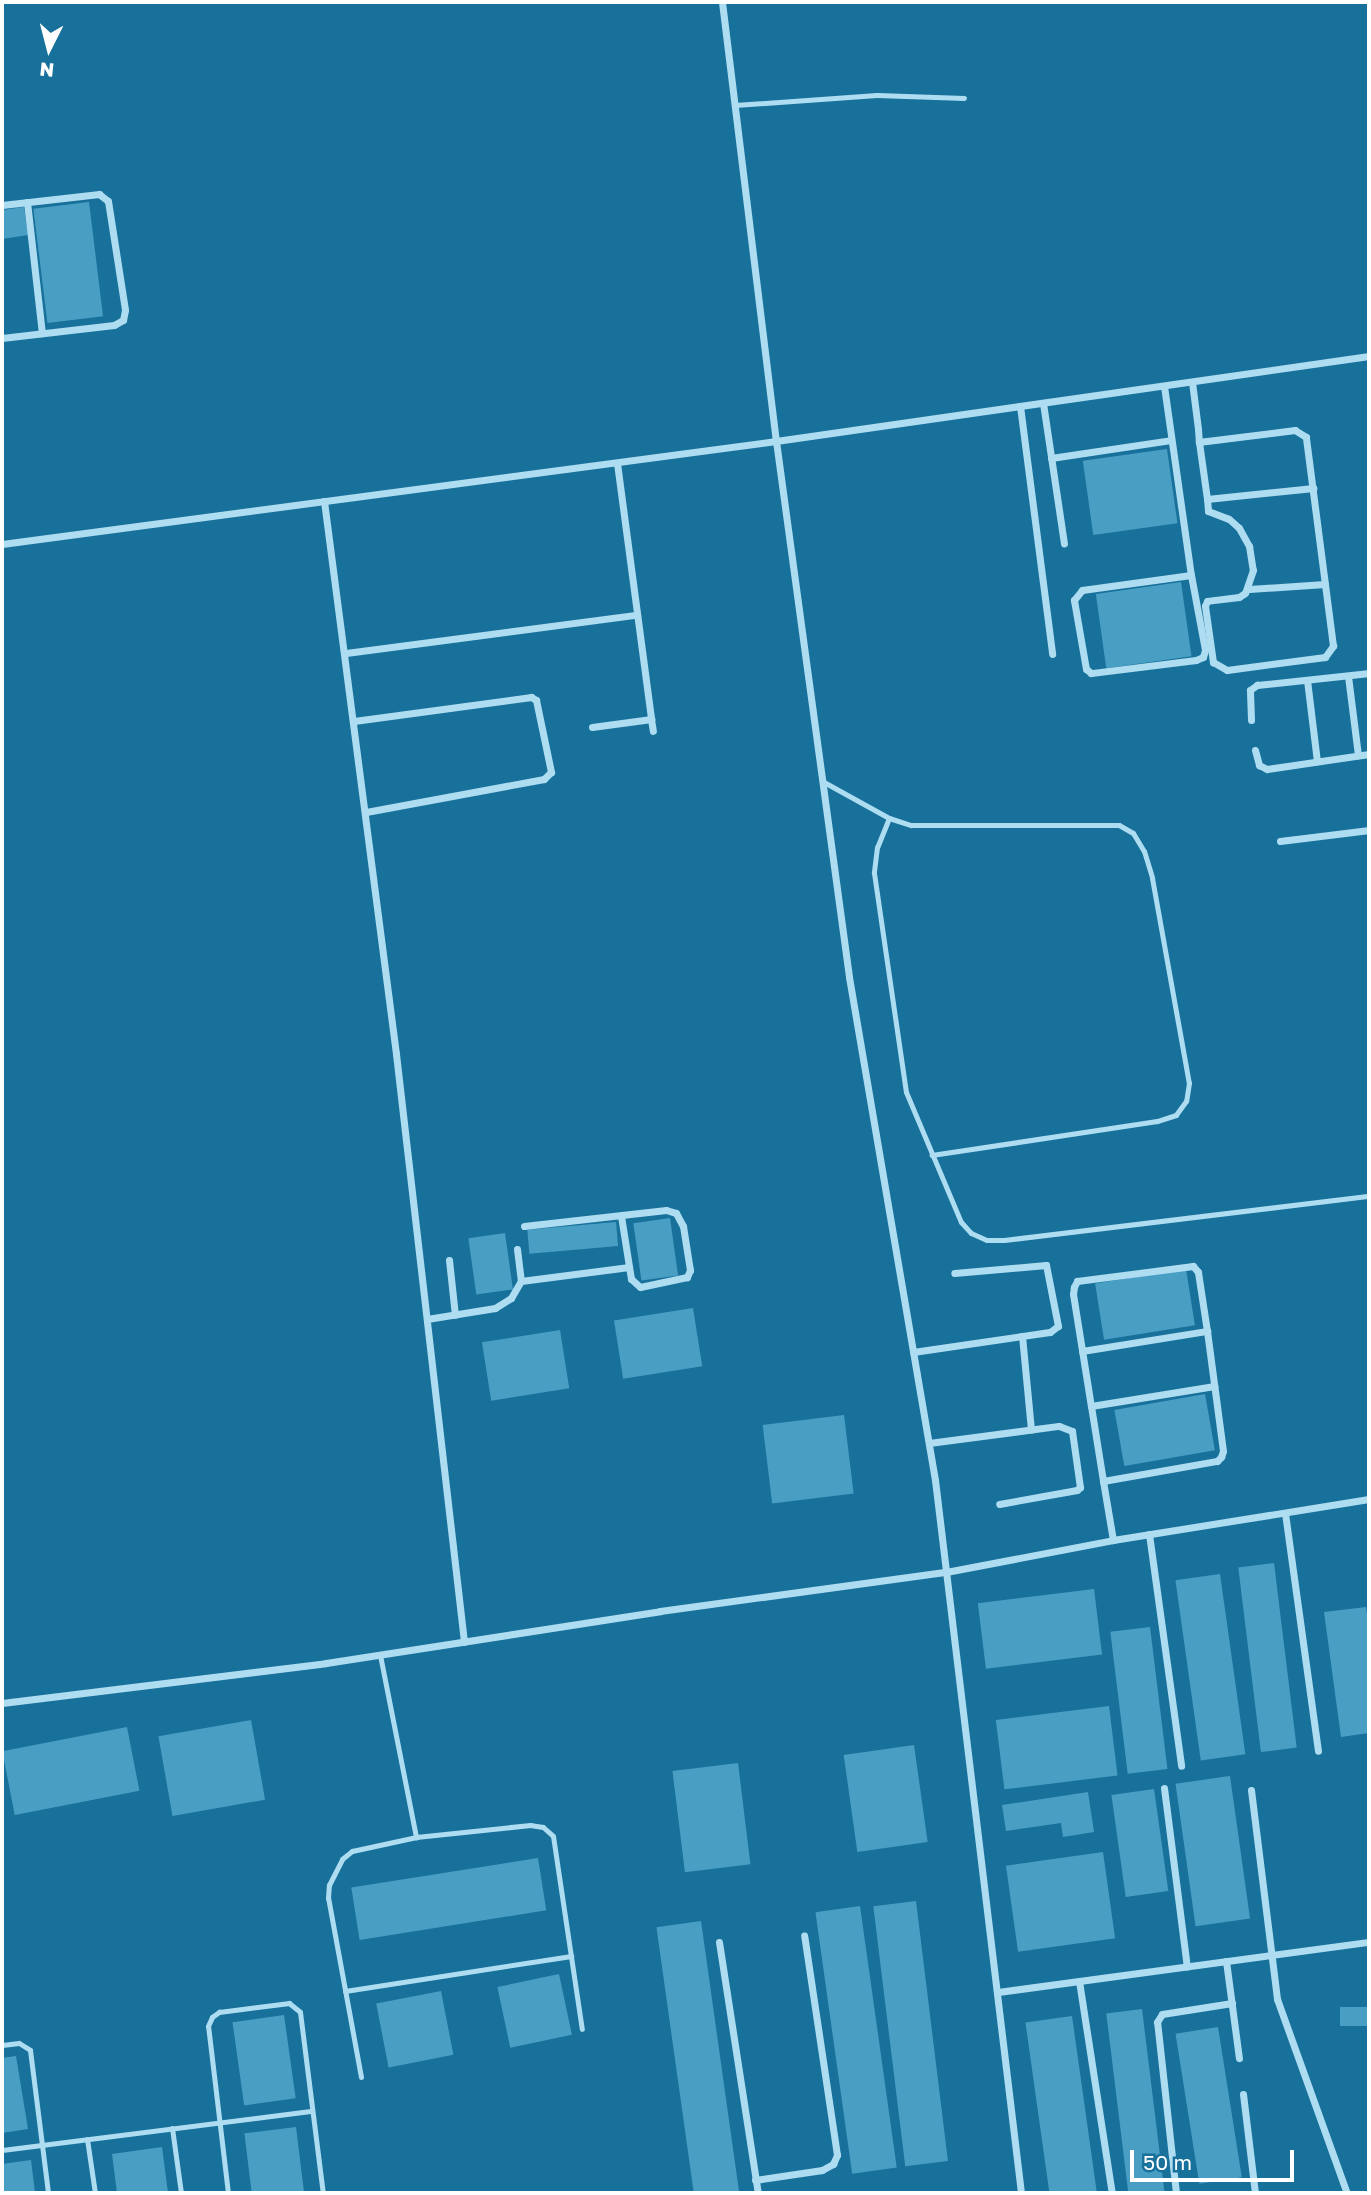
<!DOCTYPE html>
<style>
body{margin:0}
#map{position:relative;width:1371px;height:2195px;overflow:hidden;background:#18719b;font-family:"Golos Text",sans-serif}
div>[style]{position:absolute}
.building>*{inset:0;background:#499ec4;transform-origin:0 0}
.lane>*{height:5px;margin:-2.5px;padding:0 2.5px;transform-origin:2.5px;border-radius:2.5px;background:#aeddf2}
.street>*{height:7px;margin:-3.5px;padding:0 3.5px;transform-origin:3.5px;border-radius:3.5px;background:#aeddf2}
span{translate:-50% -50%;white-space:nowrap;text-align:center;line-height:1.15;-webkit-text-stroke:5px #18719b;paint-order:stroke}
.frame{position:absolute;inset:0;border:4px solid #fff;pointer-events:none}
.north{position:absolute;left:14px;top:14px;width:70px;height:70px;-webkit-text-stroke:5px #18719b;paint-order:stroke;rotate:186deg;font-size:19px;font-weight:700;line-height:28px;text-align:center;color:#fff}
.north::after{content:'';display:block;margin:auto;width:24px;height:32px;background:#fff;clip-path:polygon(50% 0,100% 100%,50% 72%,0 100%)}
.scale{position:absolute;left:1130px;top:2150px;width:164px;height:32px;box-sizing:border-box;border:4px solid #fff;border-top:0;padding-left:9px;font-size:21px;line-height:24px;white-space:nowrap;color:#fff;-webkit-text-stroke:5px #18719b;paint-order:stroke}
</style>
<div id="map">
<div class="building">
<i style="left:89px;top:202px;width:115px;height:56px;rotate:83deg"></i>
<i style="clip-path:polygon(24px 207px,28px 235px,2px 239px,2px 210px)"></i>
<i style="left:1167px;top:449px;width:75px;height:85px;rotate:82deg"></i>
<i style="left:1181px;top:582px;width:75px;height:86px;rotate:82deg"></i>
<i style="left:670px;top:1218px;width:58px;height:37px;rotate:82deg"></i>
<i style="left:616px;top:1222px;width:24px;height:89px;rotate:85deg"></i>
<i style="left:505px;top:1233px;width:57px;height:37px;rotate:82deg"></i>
<i style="left:1186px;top:1269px;width:57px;height:92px;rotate:81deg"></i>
<i style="left:693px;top:1308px;width:59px;height:80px;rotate:81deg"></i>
<i style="left:560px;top:1330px;width:59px;height:79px;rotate:81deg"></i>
<i style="left:1205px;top:1394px;width:57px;height:92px;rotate:80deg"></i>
<i style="left:844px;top:1415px;width:79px;height:82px;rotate:83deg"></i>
<i style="left:1274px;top:1563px;width:186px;height:36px;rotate:83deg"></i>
<i style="left:1220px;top:1574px;width:182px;height:45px;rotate:82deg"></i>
<i style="left:1094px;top:1589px;width:66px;height:117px;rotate:83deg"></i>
<i style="clip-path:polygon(1366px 1607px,1369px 1628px,1369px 1733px,1341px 1737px,1324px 1612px)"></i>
<i style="left:1150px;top:1627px;width:143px;height:40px;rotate:83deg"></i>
<i style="left:1109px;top:1706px;width:70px;height:114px;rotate:83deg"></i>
<i style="left:251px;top:1720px;width:81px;height:94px;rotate:80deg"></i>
<i style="left:127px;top:1727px;width:65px;height:127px;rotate:79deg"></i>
<i style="left:914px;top:1745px;width:98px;height:71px;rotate:82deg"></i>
<i style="left:738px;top:1763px;width:102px;height:66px;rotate:83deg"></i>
<i style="left:1230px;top:1776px;width:144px;height:55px;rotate:82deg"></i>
<i style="left:1154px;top:1789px;width:103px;height:43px;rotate:82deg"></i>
<i style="clip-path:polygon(1088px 1792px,1094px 1832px,1063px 1837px,1061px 1823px,1006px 1831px,1002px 1805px)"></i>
<i style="left:1103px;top:1852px;width:87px;height:98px;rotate:82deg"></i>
<i style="left:538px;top:1858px;width:53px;height:189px;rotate:81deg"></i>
<i style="left:916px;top:1901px;width:262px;height:43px;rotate:83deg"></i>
<i style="left:860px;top:1906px;width:264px;height:45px;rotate:82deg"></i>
<i style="left:701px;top:1921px;width:275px;height:45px;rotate:82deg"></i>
<i style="left:559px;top:1974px;width:62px;height:63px;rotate:78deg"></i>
<i style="left:441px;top:1991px;width:65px;height:66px;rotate:79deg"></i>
<i style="left:1369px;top:2007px;width:19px;height:29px;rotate:90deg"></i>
<i style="left:1142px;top:2009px;width:185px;height:36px;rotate:83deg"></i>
<i style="left:284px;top:2015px;width:84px;height:52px;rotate:82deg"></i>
<i style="left:1072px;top:2016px;width:179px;height:47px;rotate:82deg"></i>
<i style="left:1218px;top:2027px;width:152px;height:43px;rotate:81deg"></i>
<i style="clip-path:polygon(16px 2056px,28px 2129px,2px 2133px,2px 2058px)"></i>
<i style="left:296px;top:2127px;width:66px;height:52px;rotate:83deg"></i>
<i style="clip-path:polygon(162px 2147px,168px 2193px,117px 2193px,112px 2154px)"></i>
<i style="clip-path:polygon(31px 2160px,35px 2193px,2px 2193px,2px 2164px)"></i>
</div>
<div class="lane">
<i style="left:735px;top:105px;width:142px;rotate:-4deg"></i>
<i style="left:877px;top:95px;width:87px;rotate:2deg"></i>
<i style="left:822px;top:781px;width:77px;rotate:28.9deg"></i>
<i style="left:889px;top:818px;width:23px;rotate:18deg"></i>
<i style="left:911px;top:825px;width:208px"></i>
<i style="left:1119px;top:825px;width:16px;rotate:30deg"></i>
<i style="left:1133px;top:833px;width:21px;rotate:59deg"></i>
<i style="left:1144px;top:851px;width:28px;rotate:73deg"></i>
<i style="left:1152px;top:878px;width:208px;rotate:79.8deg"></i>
<i style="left:1189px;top:1083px;width:18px;rotate:99deg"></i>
<i style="left:1186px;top:1101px;width:17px;rotate:126deg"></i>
<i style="left:1176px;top:1115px;width:20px;rotate:162deg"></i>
<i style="left:1157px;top:1121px;width:228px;rotate:171.4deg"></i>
<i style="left:889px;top:818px;width:31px;rotate:112deg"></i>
<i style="left:877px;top:847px;width:26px;rotate:97deg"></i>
<i style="left:874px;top:873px;width:221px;rotate:81.7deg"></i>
<i style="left:906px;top:1092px;width:141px;rotate:67.1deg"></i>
<i style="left:961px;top:1222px;width:15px;rotate:48deg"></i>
<i style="left:971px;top:1233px;width:17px;rotate:24deg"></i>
<i style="left:987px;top:1240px;width:17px"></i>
<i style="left:1004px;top:1240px;width:368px;rotate:-6.9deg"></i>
<i style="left:380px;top:1655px;width:186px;rotate:78.8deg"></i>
<i style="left:416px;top:1837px;width:115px;rotate:-6deg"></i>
<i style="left:530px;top:1825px;width:13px;rotate:9deg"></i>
<i style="left:543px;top:1827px;width:13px;rotate:42deg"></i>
<i style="left:553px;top:1836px;width:195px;rotate:81.5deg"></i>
<i style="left:345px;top:1991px;width:229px;rotate:-8.8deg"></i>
<i style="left:2px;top:2045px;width:17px;rotate:-7deg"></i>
<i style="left:19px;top:2043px;width:13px;rotate:32deg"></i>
<i style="left:30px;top:2050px;width:144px;rotate:82.8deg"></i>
<i style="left:361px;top:2077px;width:182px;rotate:-100.4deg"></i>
<i style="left:328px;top:1898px;width:13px;rotate:-86deg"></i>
<i style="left:329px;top:1885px;width:29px;rotate:-63deg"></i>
<i style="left:342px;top:1859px;width:13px;rotate:-39deg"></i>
<i style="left:352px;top:1851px;width:66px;rotate:-12.3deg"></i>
<i style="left:172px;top:2128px;width:66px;rotate:82.1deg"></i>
<i style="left:87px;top:2139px;width:55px;rotate:81.6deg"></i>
<i style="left:2px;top:2150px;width:311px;rotate:-7.2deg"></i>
<i style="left:228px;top:2193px;width:168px;rotate:-96.8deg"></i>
<i style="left:208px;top:2026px;width:10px;rotate:-66deg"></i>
<i style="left:212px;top:2017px;width:9px;rotate:-36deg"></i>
<i style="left:219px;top:2012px;width:71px;rotate:-7.3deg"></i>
<i style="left:289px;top:2003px;width:14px;rotate:39deg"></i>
<i style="left:300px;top:2012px;width:182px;rotate:82.8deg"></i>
</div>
<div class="street">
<i style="left:722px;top:2px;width:442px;rotate:83deg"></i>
<i style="left:776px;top:441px;width:541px;rotate:82.24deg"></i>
<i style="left:849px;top:977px;width:510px;rotate:80.3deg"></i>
<i style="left:935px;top:1480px;width:718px;rotate:83.12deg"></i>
<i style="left:27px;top:202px;width:132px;rotate:83.5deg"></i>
<i style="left:2px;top:205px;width:98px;rotate:-6.5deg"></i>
<i style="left:99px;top:194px;width:11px;rotate:38deg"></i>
<i style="left:108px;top:201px;width:110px;rotate:81.1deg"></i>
<i style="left:125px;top:310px;width:10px;rotate:101deg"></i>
<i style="left:123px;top:320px;width:10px;rotate:151deg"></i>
<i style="left:114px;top:325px;width:113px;rotate:173.4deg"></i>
<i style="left:1192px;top:382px;width:47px;rotate:82.7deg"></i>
<i style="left:1198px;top:429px;width:13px;rotate:86deg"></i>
<i style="left:1199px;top:442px;width:58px;rotate:82deg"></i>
<i style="left:1207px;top:499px;width:12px;rotate:85deg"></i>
<i style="left:1208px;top:511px;width:22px;rotate:21deg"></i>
<i style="left:1229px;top:519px;width:13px;rotate:42deg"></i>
<i style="left:1239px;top:528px;width:21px;rotate:61deg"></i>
<i style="left:1249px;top:546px;width:24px;rotate:81deg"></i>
<i style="left:1253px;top:570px;width:24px;rotate:109deg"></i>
<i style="left:1245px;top:593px;width:7px;rotate:146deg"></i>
<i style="left:1239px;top:597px;width:32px;rotate:173deg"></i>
<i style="left:1207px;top:601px;width:5px;rotate:112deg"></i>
<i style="left:1205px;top:606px;width:57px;rotate:81.9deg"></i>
<i style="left:1213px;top:662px;width:16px;rotate:30deg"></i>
<i style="left:1227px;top:670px;width:99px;rotate:-7.6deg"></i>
<i style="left:1325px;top:657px;width:14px;rotate:-54deg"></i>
<i style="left:1333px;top:646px;width:211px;rotate:-97.4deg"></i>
<i style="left:1306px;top:437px;width:13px;rotate:-148deg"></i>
<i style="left:1295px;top:430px;width:97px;rotate:172.9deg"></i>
<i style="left:1164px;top:386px;width:191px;rotate:81.9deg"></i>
<i style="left:1191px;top:575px;width:76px;rotate:79.4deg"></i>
<i style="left:1205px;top:650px;width:7px;rotate:106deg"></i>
<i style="left:1203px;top:657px;width:8px;rotate:157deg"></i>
<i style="left:1196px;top:660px;width:106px;rotate:172.9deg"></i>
<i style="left:1091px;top:673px;width:6px;rotate:-141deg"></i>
<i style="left:1086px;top:669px;width:70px;rotate:-99.9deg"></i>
<i style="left:1074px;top:600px;width:13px;rotate:-51deg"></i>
<i style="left:1082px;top:590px;width:110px;rotate:-7.8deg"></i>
<i style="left:1043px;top:403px;width:142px;rotate:81.5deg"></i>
<i style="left:1020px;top:406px;width:250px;rotate:82.6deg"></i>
<i style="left:1051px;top:458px;width:121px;rotate:-8.5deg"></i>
<i style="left:617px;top:463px;width:258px;rotate:82.4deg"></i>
<i style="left:1207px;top:499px;width:107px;rotate:-5.9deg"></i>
<i style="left:324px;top:501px;width:558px;rotate:82.58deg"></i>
<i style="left:396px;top:1054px;width:592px;rotate:83.4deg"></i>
<i style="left:2px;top:544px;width:781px;rotate:-7.58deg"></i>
<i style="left:776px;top:441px;width:599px;rotate:-8.16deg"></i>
<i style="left:1249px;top:589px;width:76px;rotate:-3.8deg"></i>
<i style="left:346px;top:653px;width:292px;rotate:-7.5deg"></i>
<i style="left:1348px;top:676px;width:80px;rotate:82.8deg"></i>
<i style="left:1307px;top:680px;width:82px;rotate:83deg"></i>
<i style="left:1251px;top:720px;width:30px;rotate:-92deg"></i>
<i style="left:1250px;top:690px;width:9px;rotate:-36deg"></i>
<i style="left:1257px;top:685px;width:113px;rotate:-6.1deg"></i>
<i style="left:354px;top:721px;width:179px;rotate:-7.7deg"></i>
<i style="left:531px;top:697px;width:6px;rotate:31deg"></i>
<i style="left:536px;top:700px;width:74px;rotate:78.2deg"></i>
<i style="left:551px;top:772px;width:10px;rotate:135deg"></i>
<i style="left:544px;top:779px;width:181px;rotate:169.5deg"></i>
<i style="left:592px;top:727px;width:60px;rotate:-7.7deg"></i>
<i style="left:651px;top:719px;width:12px;rotate:81deg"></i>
<i style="left:1255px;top:750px;width:16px;rotate:75deg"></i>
<i style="left:1259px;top:765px;width:9px;rotate:27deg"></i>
<i style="left:1267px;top:769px;width:103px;rotate:-8.4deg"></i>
<i style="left:1280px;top:841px;width:90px;rotate:-7deg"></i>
<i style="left:524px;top:1226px;width:143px;rotate:-6.4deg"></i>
<i style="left:666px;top:1210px;width:10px;rotate:17deg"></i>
<i style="left:676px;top:1213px;width:15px;rotate:62deg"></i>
<i style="left:683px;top:1226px;width:45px;rotate:81deg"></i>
<i style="left:690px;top:1270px;width:8px;rotate:113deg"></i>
<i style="left:687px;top:1277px;width:48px;rotate:168deg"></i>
<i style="left:640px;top:1287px;width:12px;rotate:-138deg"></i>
<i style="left:631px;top:1279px;width:64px;rotate:-99deg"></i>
<i style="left:517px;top:1249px;width:32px;rotate:83deg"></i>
<i style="left:449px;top:1260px;width:55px;rotate:83.8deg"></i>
<i style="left:427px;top:1319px;width:69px;rotate:-9.2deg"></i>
<i style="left:495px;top:1308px;width:19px;rotate:-32deg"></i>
<i style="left:511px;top:1298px;width:20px;rotate:-60deg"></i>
<i style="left:521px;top:1281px;width:109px;rotate:-7.4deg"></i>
<i style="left:1022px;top:1336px;width:94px;rotate:84.5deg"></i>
<i style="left:1082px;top:1351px;width:127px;rotate:-9.1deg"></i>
<i style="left:913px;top:1352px;width:138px;rotate:-8.3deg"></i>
<i style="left:1050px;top:1332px;width:10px;rotate:-37deg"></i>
<i style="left:1058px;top:1326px;width:62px;rotate:-101.1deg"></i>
<i style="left:1046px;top:1265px;width:92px;rotate:175deg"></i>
<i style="left:1091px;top:1406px;width:125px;rotate:-9.2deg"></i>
<i style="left:929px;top:1443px;width:131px;rotate:-7.5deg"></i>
<i style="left:1059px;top:1426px;width:14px;rotate:21deg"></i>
<i style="left:1072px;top:1431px;width:57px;rotate:81.9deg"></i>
<i style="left:1080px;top:1487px;width:4px;rotate:135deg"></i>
<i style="left:1077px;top:1490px;width:79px;rotate:169.8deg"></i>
<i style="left:1103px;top:1481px;width:116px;rotate:-10deg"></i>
<i style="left:1217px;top:1461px;width:6px;rotate:-45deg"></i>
<i style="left:1221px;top:1457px;width:6px;rotate:-72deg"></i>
<i style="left:1223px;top:1451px;width:121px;rotate:-97.6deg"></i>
<i style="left:1207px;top:1331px;width:60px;rotate:-98.7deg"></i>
<i style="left:1198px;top:1272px;width:8px;rotate:-130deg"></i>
<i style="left:1193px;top:1266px;width:117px;rotate:172.6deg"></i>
<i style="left:1077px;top:1281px;width:7px;rotate:117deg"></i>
<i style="left:1074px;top:1287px;width:7px;rotate:98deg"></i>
<i style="left:1073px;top:1294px;width:113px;rotate:80.9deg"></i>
<i style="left:1091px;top:1406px;width:76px;rotate:80.9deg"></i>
<i style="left:1103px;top:1481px;width:60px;rotate:80.4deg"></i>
<i style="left:1285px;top:1513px;width:240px;rotate:82.1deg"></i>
<i style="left:1149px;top:1534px;width:234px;rotate:82.1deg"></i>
<i style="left:2px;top:1703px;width:326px;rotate:-7deg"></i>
<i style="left:326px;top:1663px;width:338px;rotate:-8.8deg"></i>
<i style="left:660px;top:1611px;width:289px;rotate:-7.8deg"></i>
<i style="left:946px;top:1572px;width:170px;rotate:-10.8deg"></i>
<i style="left:1113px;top:1540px;width:259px;rotate:-9.1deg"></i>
<i style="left:1164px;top:1788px;width:180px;rotate:82.7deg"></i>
<i style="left:1251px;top:1790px;width:211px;rotate:82.9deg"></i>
<i style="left:1277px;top:1999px;width:206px;rotate:70.2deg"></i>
<i style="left:719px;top:1942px;width:254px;rotate:81.2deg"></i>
<i style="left:1226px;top:1961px;width:98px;rotate:82.4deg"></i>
<i style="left:1079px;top:1981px;width:215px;rotate:81.2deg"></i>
<i style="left:998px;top:1992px;width:374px;rotate:-7.7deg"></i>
<i style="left:1243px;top:2094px;width:100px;rotate:83.1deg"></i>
<i style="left:755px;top:2180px;width:68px;rotate:-8.5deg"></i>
<i style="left:822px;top:2170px;width:13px;rotate:-29deg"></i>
<i style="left:833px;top:2164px;width:10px;rotate:-66deg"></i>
<i style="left:837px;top:2155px;width:222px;rotate:-98.5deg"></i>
<i style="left:1176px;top:2193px;width:172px;rotate:-96.3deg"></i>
<i style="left:1157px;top:2022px;width:9px;rotate:-58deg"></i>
<i style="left:1162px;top:2014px;width:71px;rotate:-8.9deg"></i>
</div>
<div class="frame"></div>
<div class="north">N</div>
<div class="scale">50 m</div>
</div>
